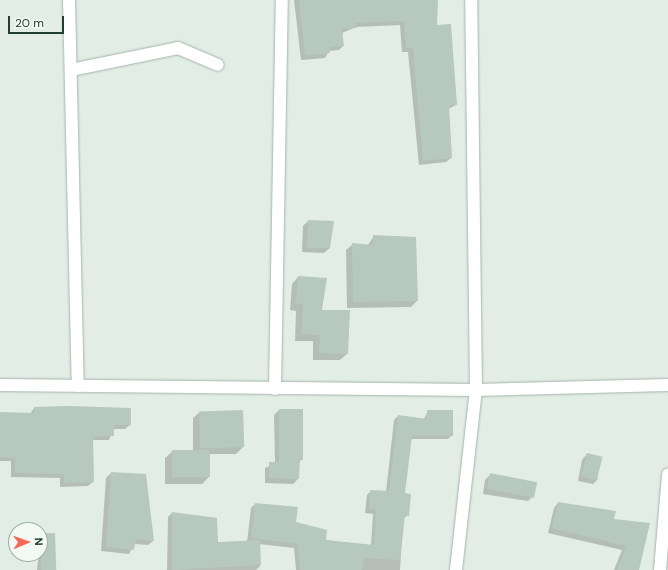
<!DOCTYPE html>
<style>
body{margin:0}
#map{position:relative;width:668px;height:570px;overflow:hidden;background:#e2ede6;font-family:"DM Sans",sans-serif}
div>[style]{position:absolute}
.shadow>*{inset:0;background:#0003}
.building>*{inset:0;background:#b7c8bf;transform-origin:0 0}
.roads{filter:drop-shadow(0 0 1px #a4b5ad) drop-shadow(0 0 1px #a4b5ad)}
.minor>*{height:12px;margin:-6px;padding:0 6px;transform-origin:6px;border-radius:6px;background:#fff}
span{translate:-50% -50%;white-space:nowrap;text-align:center;line-height:1.15;-webkit-text-stroke:4px #f2f9f5;paint-order:stroke}
.north{position:absolute;left:8px;top:522px;width:40px;height:40px;box-sizing:border-box;background:#f2f9f5;border:1px solid #9eafa7;border-radius:50%;rotate:88deg;font-size:11px;font-weight:700;line-height:16px;text-align:center;color:#203f33}
.north::after{content:'';display:block;margin:auto;width:14px;height:18px;background:#fa6752;clip-path:polygon(50% 0,100% 100%,50% 72%,0 100%)}
.scale{position:absolute;left:8px;top:16px;width:56px;height:18px;box-sizing:border-box;border:2px solid #203f33;border-top:0;padding-left:5px;font-size:12px;line-height:14px;white-space:nowrap;color:#203f33;-webkit-text-stroke:3px #f2f9f5;paint-order:stroke}
</style>
<div id="map">
<div class="shadow">
<i style="clip-path:polygon(294px 0,437px 0,436px 26px,456px 105px,448px 109px,451px 158px,446px 162px,419px 165px,408px 52px,402px 52px,400px 25px,356px 27px,342px 33px,343px 46px,339px 50px,329px 51px,325px 58px,301px 60px)"></i>
<i style="clip-path:polygon(308px 221px,330px 248px,324px 253px,302px 252px,303px 226px)"></i>
<i style="clip-path:polygon(374px 236px,417px 301px,411px 307px,347px 308px,346px 250px,353px 244px,368px 245px)"></i>
<i style="clip-path:polygon(298px 277px,347px 354px,340px 360px,313px 360px,313px 341px,295px 341px,296px 311px,290px 310px,292px 284px)"></i>
<i style="clip-path:polygon(34px 408px,130px 409px,130px 425px,125px 429px,113px 429px,109px 440px,92px 440px,93px 482px,88px 486px,60px 487px,60px 478px,11px 477px,11px 461px,0 461px,0 413px,30px 414px)"></i>
<i style="clip-path:polygon(279px 410px,302px 459px,298px 463px,298px 479px,293px 484px,265px 483px,265px 468px,275px 463px,274px 415px)"></i>
<i style="clip-path:polygon(428px 411px,452px 435px,448px 439px,410px 439px,404px 494px,408px 515px,403px 519px,400px 570px,296px 570px,294px 548px,259px 544px,260px 566px,256px 570px,167px 570px,168px 517px,172px 513px,216px 518px,217px 543px,247px 542px,251px 508px,255px 504px,324px 540px,371px 546px,373px 514px,365px 513px,367px 495px,371px 491px,386px 492px,394px 420px,398px 416px,424px 419px)"></i>
<i style="clip-path:polygon(200px 412px,243px 447px,236px 454px,209px 454px,209px 477px,202px 484px,165px 484px,165px 458px,173px 451px,193px 451px,193px 418px)"></i>
<i style="clip-path:polygon(587px 454px,598px 479px,593px 484px,578px 481px,582px 460px)"></i>
<i style="clip-path:polygon(111px 473px,153px 541px,148px 545px,134px 544px,129px 554px,101px 551px,106px 478px)"></i>
<i style="clip-path:polygon(490px 475px,533px 496px,528px 501px,483px 494px,485px 480px)"></i>
<i style="clip-path:polygon(558px 503px,613px 520px,649px 524px,638px 570px,614px 570px,622px 550px,548px 533px,554px 508px)"></i>
<i style="clip-path:polygon(41px 535px,55px 570px,37px 570px)"></i>
</div>
<div class="building">
<i style="clip-path:polygon(299px 0,438px 0,437px 25px,451px 24px,457px 105px,449px 105px,452px 158px,423px 161px,413px 48px,406px 48px,404px 21px,356px 23px,357px 28px,342px 29px,344px 46px,330px 47px,330px 53px,305px 56px)"></i>
<i style="clip-path:polygon(308px 220px,334px 221px,330px 248px,307px 248px)"></i>
<i style="clip-path:polygon(373px 235px,416px 237px,418px 301px,353px 302px,352px 243px,373px 245px)"></i>
<i style="clip-path:polygon(298px 276px,327px 278px,322px 310px,350px 310px,348px 354px,319px 353px,320px 335px,302px 334px,303px 304px,296px 304px)"></i>
<i style="clip-path:polygon(68px 406px,131px 408px,131px 425px,114px 425px,114px 436px,93px 437px,94px 482px,64px 483px,64px 474px,15px 473px,15px 458px,0 457px,0 412px,34px 413px,34px 407px)"></i>
<i style="clip-path:polygon(279px 409px,303px 409px,303px 460px,300px 459px,299px 479px,269px 478px,269px 462px,279px 462px)"></i>
<i style="left:243px;top:410px;width:37px;height:44px;rotate:88deg"></i>
<i style="clip-path:polygon(427px 410px,453px 410px,453px 436px,412px 436px,405px 493px,411px 494px,409px 516px,405px 515px,400px 560px,364px 558px,362px 570px,300px 570px,298px 544px,251px 538px,255px 503px,298px 507px,296px 522px,327px 530px,326px 540px,374px 545px,376px 510px,369px 509px,370px 490px,389px 491px,398px 415px,427px 419px)"></i>
<i style="left:172px;top:450px;width:38px;height:27px"></i>
<i style="left:587px;top:453px;width:16px;height:24px;rotate:14deg"></i>
<i style="clip-path:polygon(111px 472px,146px 474px,154px 541px,136px 539px,134px 550px,106px 547px)"></i>
<i style="left:490px;top:473px;width:48px;height:16px;rotate:11deg"></i>
<i style="clip-path:polygon(558px 502px,616px 511px,614px 519px,650px 523px,639px 570px,617px 570px,626px 546px,552px 528px)"></i>
<i style="clip-path:polygon(172px 512px,217px 518px,218px 542px,260px 540px,261px 565px,172px 570px)"></i>
<i style="left:55px;top:533px;width:37px;height:15px;rotate:88deg"></i>
</div>
<div class="roads">
<div class="minor">
<i style="left:69px;top:0;width:386px;rotate:88.7deg"></i>
<i style="left:71px;top:70px;width:109px;rotate:-11.6deg"></i>
<i style="left:178px;top:48px;width:43px;rotate:23deg"></i>
<i style="left:0;top:385px;width:476px;rotate:0.6deg"></i>
<i style="left:476px;top:390px;width:192px;rotate:-1.5deg"></i>
<i style="left:275px;top:389px;width:389px;rotate:-89deg"></i>
<i style="left:456px;top:570px;width:181px;rotate:-83.7deg"></i>
<i style="left:476px;top:390px;width:390px;rotate:-90.7deg"></i>
<i style="left:660px;top:570px;width:96px;rotate:-85.2deg"></i>
</div>
</div>
<div class="north">N</div>
<div class="scale">20 m</div>
</div>
